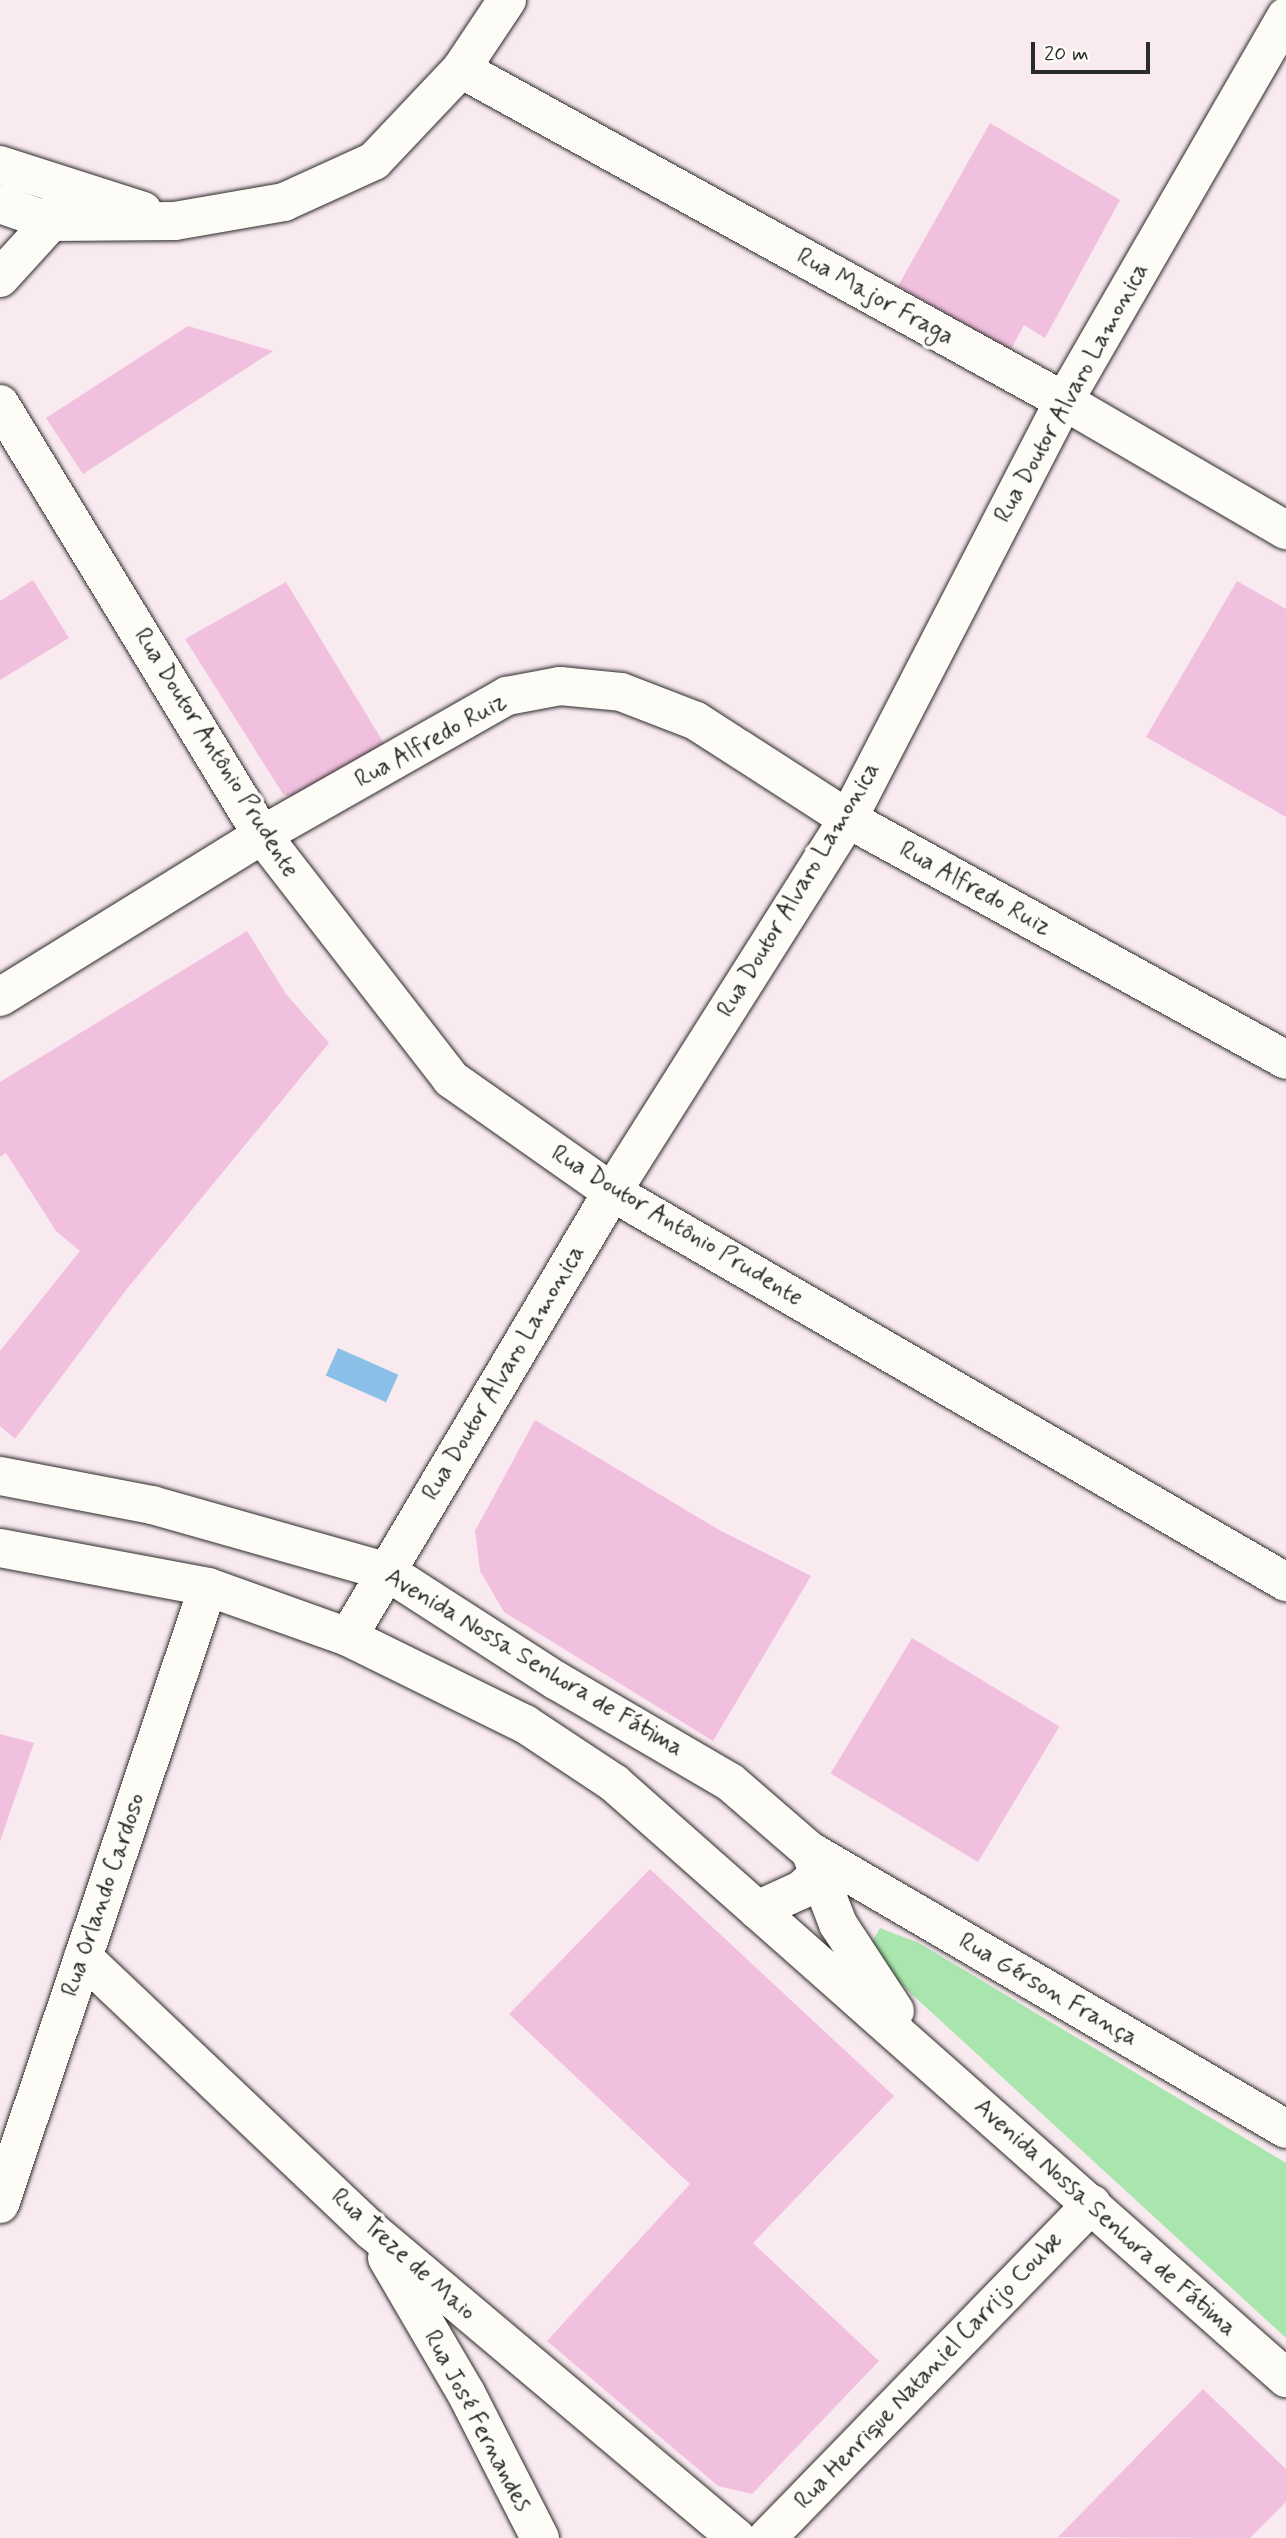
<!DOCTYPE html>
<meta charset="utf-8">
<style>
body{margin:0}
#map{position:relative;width:1286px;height:2538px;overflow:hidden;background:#f9eaf0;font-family:Mynerve,sans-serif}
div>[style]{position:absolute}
.green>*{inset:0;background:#a9e6ad}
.water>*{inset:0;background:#8ac0e8;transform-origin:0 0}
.building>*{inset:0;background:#f1c0df;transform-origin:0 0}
.roads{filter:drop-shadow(0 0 2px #2b2b2b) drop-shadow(0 0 2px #2b2b2b)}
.minor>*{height:38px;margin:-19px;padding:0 19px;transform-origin:19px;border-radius:19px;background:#fdfcf7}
.tertiary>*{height:38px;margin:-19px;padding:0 19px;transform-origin:19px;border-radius:19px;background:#fdfcf7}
span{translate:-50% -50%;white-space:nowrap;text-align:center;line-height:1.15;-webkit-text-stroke:7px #fdfcf7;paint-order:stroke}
.street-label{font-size:24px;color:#2b2b2b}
.scale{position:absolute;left:1031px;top:42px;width:119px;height:32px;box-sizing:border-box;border:4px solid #2b2b2b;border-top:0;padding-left:9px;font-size:21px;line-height:24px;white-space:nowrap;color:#2b2b2b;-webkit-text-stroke:5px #fdfcf7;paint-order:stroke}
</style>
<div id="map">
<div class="green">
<i style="clip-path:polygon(880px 1928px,919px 1943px,1286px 2163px,1286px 2338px,892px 1976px,868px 1949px)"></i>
</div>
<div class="water">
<i style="left:338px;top:1348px;width:66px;height:30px;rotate:24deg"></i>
</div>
<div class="building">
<i style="clip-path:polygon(990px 123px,1120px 200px,1045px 338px,1024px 325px,1010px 351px,898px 286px)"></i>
<i style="clip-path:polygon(188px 326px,273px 351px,83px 474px,46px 418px)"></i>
<i style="clip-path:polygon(33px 580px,69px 638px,0 680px,0 601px)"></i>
<i style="clip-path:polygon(1237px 581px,1286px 609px,1286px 817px,1146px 737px)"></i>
<i style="clip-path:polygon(286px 582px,385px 745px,304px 802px,283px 794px,185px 639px)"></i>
<i style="clip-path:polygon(247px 931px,286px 994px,329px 1043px,126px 1290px,15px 1439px,0 1426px,0 1351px,80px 1251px,56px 1231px,6px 1153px,0 1157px,0 1082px)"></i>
<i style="clip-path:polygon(535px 1420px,721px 1531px,811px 1576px,713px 1741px,504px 1612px,480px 1571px,475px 1531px)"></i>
<i style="left:912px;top:1638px;width:172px;height:158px;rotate:31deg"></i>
<i style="clip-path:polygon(0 1734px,34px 1743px,0 1841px)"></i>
<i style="clip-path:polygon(650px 1869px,894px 2096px,753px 2243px,879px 2361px,752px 2494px,718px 2486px,547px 2341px,690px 2184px,509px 2014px)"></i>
<i style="clip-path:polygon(1203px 2389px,1286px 2469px,1286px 2502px,1250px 2538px,1058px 2537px)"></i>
</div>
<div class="roads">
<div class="minor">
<i style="left:461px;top:69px;width:688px;rotate:28.84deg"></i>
<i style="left:1064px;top:401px;width:257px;rotate:30.2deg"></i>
<i style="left:0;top:165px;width:150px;rotate:17.8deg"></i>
<i style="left:0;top:204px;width:54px;rotate:19.4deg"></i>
<i style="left:51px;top:222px;width:124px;rotate:-0.5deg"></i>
<i style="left:175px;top:221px;width:111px;rotate:-9.9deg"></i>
<i style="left:284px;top:202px;width:99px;rotate:-24.5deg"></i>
<i style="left:374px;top:161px;width:127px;rotate:-46.6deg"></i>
<i style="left:461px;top:69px;width:83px;rotate:-56.3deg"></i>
<i style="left:0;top:278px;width:76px;rotate:-47.7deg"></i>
<i style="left:51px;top:222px;width:24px;rotate:-62deg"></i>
<i style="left:0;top:404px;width:504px;rotate:58.71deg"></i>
<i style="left:262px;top:835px;width:309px;rotate:52.2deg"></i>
<i style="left:451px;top:1079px;width:197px;rotate:35.1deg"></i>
<i style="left:612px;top:1192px;width:779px;rotate:30.06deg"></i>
<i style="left:0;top:997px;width:308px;rotate:-31.7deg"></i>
<i style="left:262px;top:835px;width:282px;rotate:-29.6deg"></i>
<i style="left:507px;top:696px;width:54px;rotate:-10.7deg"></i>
<i style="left:560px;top:686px;width:61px;rotate:5.6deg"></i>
<i style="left:621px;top:692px;width:80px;rotate:21.1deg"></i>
<i style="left:696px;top:721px;width:181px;rotate:32.8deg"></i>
<i style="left:848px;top:819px;width:500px;rotate:28.8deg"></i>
<i style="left:348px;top:1637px;width:517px;rotate:-59.32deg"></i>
<i style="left:612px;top:1192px;width:441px;rotate:-57.7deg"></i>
<i style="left:848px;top:819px;width:471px;rotate:-62.7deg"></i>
<i style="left:1064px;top:401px;width:444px;rotate:-60deg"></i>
<i style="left:810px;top:1851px;width:551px;rotate:30.29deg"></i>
<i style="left:83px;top:1957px;width:398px;rotate:43.5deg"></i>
<i style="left:372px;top:2231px;width:477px;rotate:40.1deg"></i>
<i style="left:0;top:2204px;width:651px;rotate:-71.37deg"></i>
<i style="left:387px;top:2258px;width:156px;rotate:59.7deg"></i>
<i style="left:466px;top:2393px;width:163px;rotate:63deg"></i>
<i style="left:767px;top:2538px;width:466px;rotate:-45.8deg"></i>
</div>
<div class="tertiary">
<i style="left:0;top:1476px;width:155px;rotate:10.8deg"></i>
<i style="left:152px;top:1505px;width:243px;rotate:15.8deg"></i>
<i style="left:386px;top:1571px;width:203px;rotate:32.8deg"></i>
<i style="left:557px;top:1681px;width:200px;rotate:30.3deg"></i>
<i style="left:730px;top:1782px;width:106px;rotate:40.8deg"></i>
<i style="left:810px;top:1851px;width:78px;rotate:69deg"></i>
<i style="left:838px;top:1924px;width:104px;rotate:56.8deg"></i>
<i style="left:0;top:1548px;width:212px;rotate:10.6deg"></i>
<i style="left:208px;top:1587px;width:149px;rotate:19.7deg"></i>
<i style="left:348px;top:1637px;width:197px;rotate:26.2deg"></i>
<i style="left:525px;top:1724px;width:107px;rotate:33.5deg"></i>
<i style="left:614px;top:1783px;width:898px;rotate:41.52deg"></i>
<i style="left:757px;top:1910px;width:48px;rotate:-24.4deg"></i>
<i style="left:801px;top:1890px;width:24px;rotate:-42deg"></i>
</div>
</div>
<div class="street-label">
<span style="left:875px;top:297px;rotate:29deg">Rua Major Fraga</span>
<span style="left:1072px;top:393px;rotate:-61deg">Rua Doutor Alvaro Lamonica</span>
<span style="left:431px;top:741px;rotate:-29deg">Rua Alfredo Ruiz</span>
<span style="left:216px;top:753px;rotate:58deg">Rua Doutor Antônio Prudente</span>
<span style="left:975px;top:889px;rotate:29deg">Rua Alfredo Ruiz</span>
<span style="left:799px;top:890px;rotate:-59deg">Rua Doutor Alvaro Lamonica</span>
<span style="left:677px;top:1226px;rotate:31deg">Rua Doutor Antônio Prudente</span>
<span style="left:504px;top:1373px;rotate:-59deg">Rua Doutor Alvaro Lamonica</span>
<span style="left:534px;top:1663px;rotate:31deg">Avenida Nossa Senhora de Fátima</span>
<span style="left:104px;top:1895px;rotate:-71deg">Rua Orlando Cardoso</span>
<span style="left:1048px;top:1990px;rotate:30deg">Rua Gérson França</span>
<span style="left:1105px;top:2218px;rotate:42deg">Avenida Nossa Senhora de Fátima</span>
<span style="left:403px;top:2255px;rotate:42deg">Rua Treze de Maio</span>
<span style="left:929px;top:2371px;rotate:-46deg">Rua Henrique Nataniel Carrijo Coube</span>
<span style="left:477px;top:2421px;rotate:62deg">Rua José Fernandes</span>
</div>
<div class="scale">20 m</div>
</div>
